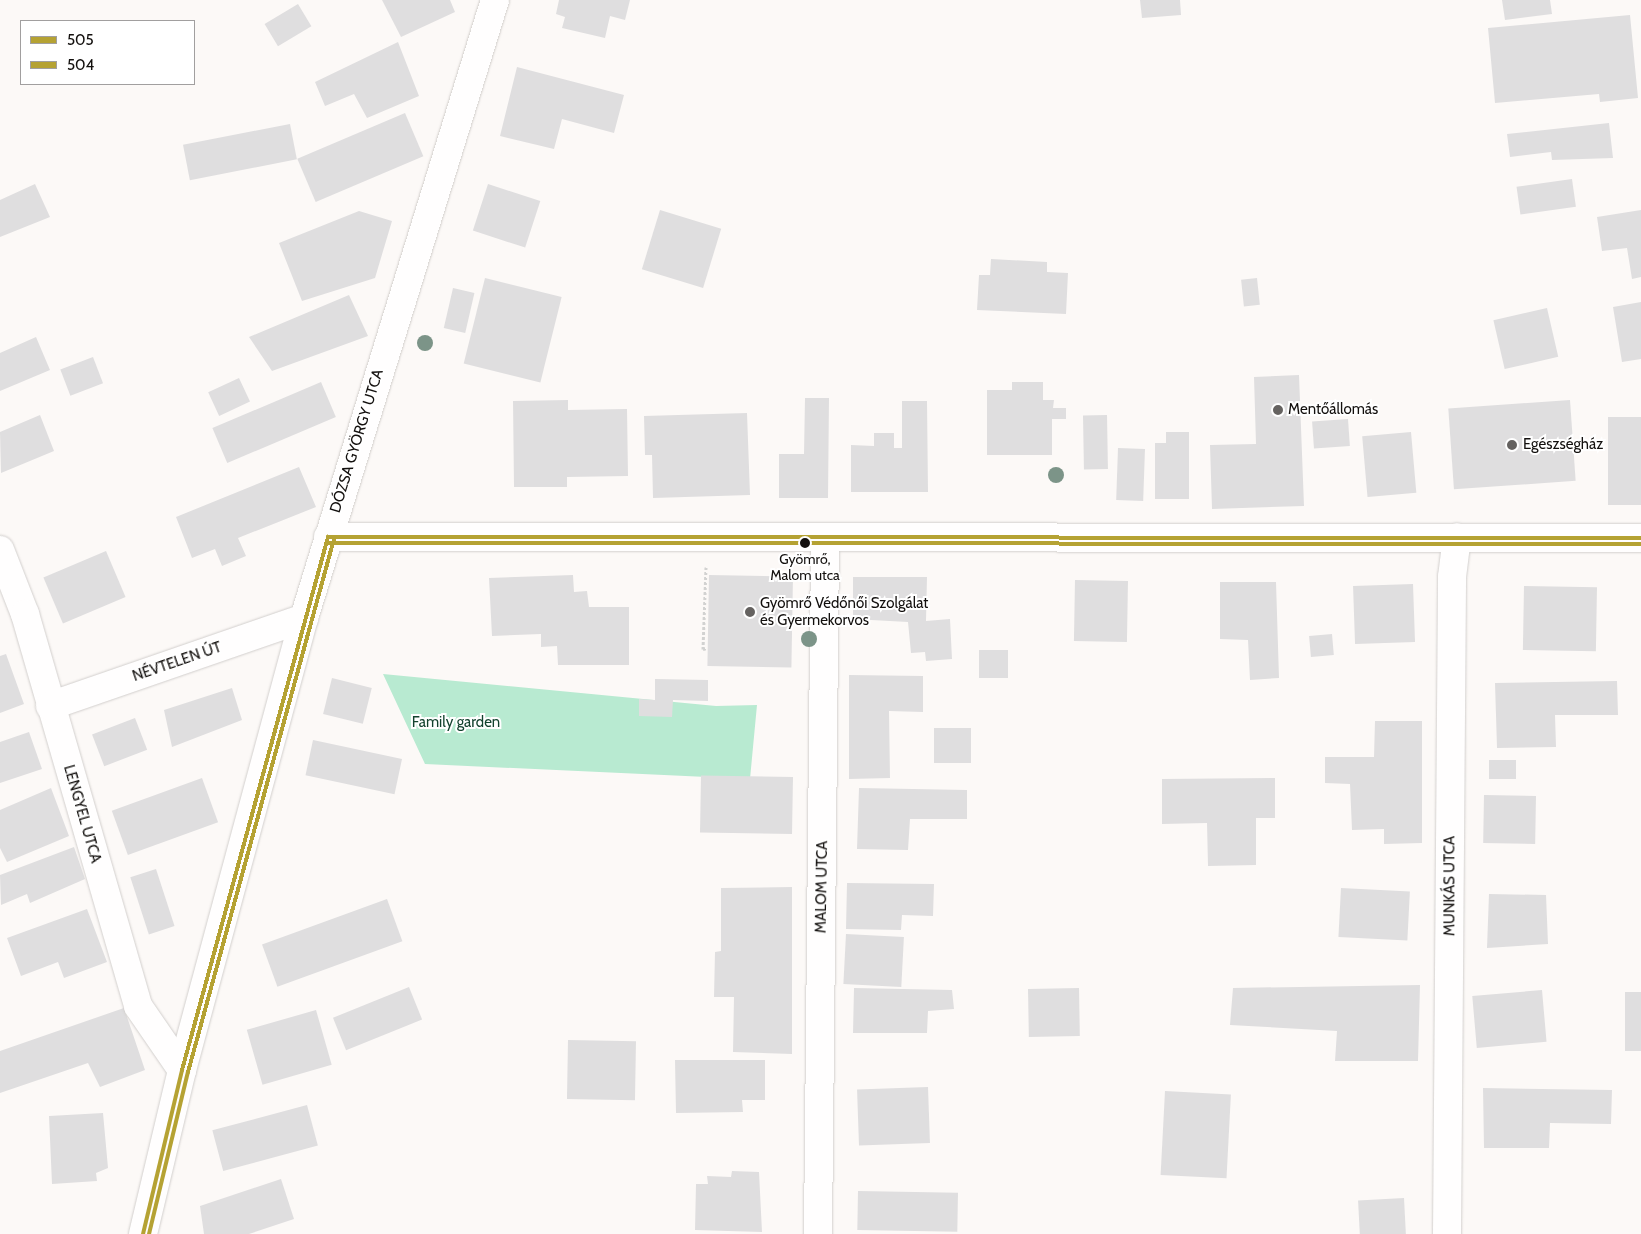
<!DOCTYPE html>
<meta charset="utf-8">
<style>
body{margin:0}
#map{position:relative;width:1641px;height:1234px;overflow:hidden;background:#fcf9f7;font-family:Cabin,sans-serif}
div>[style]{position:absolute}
.green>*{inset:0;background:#b8ead1}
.building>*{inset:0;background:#dfdedf;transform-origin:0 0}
.path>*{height:3px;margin-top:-1.5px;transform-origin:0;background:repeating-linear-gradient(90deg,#d2d2d1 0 2.5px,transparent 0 5px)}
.roads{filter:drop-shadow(0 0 1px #d2cfcd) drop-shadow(0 0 1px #d2cfcd)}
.minor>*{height:28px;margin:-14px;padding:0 14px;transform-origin:14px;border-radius:14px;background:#fffefe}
.tertiary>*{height:28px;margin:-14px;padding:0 14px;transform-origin:14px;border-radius:14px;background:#fffefe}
.secondary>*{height:28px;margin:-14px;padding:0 14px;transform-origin:14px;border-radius:14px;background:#fffefe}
.bus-1>*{height:4px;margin:-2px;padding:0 2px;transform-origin:2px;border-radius:2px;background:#b5a233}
.bus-2>*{height:4px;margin:-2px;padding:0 2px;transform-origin:2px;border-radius:2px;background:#b5a233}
.trees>*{width:16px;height:16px;margin:-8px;border-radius:50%;background:#7c9488}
.dots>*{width:14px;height:14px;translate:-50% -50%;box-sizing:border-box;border:2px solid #fff;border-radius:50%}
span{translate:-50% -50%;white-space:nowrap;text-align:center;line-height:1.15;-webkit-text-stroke:4px #fff;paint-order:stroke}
.bus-label{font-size:14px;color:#13100e}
.poi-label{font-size:15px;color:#13100e}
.left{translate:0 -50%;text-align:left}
.street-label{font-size:15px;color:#13100e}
.park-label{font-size:15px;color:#13422e}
.legend{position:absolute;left:20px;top:20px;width:175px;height:65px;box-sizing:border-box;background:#fff;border:1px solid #a19f9f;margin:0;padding:6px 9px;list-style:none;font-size:15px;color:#13100e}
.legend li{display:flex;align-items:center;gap:10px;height:25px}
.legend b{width:25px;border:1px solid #a19f9f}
</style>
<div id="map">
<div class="green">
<i style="clip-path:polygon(383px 674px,716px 706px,757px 705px,750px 779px,425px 764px)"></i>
</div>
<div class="building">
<i style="clip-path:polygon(382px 0,450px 0,455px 12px,401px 37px)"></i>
<i style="clip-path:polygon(559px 0,630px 0,625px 20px,610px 16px,605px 38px,562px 28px,565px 17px,556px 14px)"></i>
<i style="clip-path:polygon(1140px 0,1180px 0,1181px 15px,1142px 18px)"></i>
<i style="clip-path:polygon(1502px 0,1550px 0,1552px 14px,1505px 20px)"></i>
<i style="left:298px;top:4px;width:26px;height:39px;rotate:59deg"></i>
<i style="clip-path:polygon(1630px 15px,1638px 98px,1600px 102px,1599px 94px,1495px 103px,1488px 28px)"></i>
<i style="clip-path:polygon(398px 42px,419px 96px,367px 118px,354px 94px,325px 106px,315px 82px)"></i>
<i style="clip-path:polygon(517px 67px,624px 95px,614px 133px,562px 119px,554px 149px,500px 136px)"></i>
<i style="left:405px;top:113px;width:47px;height:117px;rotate:67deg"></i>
<i style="clip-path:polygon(1609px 123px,1613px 158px,1552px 160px,1551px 152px,1510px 157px,1507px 134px)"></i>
<i style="left:290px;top:124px;width:36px;height:109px;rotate:79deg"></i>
<i style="left:1572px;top:179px;width:28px;height:56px;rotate:82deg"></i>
<i style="clip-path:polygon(35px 184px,50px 217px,0 237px,0 200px)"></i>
<i style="left:488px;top:184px;width:55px;height:49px;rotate:18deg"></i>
<i style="left:660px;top:210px;width:64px;height:62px;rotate:17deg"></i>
<i style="clip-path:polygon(1641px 210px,1641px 277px,1632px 279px,1627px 248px,1602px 251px,1597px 217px)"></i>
<i style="clip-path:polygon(359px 211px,392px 221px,375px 278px,302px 301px,279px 243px)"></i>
<i style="clip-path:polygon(991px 259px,1047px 262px,1047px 272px,1068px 273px,1066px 314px,977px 310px,979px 275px,990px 275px)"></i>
<i style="left:485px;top:278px;width:79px;height:88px;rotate:14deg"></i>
<i style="left:1257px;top:278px;width:27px;height:16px;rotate:84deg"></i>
<i style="left:453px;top:288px;width:22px;height:41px;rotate:13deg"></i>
<i style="clip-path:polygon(349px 295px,368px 336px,272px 371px,249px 337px)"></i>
<i style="clip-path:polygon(1641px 302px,1641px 359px,1622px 362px,1613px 307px)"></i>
<i style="left:1547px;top:308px;width:50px;height:55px;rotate:77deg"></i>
<i style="clip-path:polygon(36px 337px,50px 370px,0 391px,0 353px)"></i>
<i style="left:93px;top:357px;width:28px;height:35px;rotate:69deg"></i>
<i style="clip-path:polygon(1299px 375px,1304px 506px,1212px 509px,1210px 445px,1256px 444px,1254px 377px)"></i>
<i style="left:239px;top:378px;width:26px;height:34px;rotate:65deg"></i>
<i style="left:321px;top:382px;width:38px;height:118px;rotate:67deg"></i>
<i style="clip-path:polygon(1012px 382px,1043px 382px,1043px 400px,1054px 400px,1053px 408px,1066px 408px,1066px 419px,1052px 419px,1052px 455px,987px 455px,987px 390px,1012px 390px)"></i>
<i style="clip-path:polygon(805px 398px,829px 398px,828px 498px,779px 498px,779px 454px,804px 454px)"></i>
<i style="clip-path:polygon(568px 400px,568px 410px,627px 409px,628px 476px,567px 477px,567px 487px,514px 487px,513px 401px)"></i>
<i style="left:1570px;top:400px;width:81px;height:122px;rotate:86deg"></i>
<i style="clip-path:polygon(902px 401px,927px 401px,928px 492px,851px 492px,851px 445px,874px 446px,874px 433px,894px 433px,894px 448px,902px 448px)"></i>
<i style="clip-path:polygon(747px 413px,750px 495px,653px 498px,652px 455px,645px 455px,644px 416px)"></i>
<i style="clip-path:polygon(40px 415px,54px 451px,1px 473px,0 432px)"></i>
<i style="left:1107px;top:415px;width:54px;height:24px;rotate:89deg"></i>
<i style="left:1608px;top:417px;width:33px;height:88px"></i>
<i style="left:1348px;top:419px;width:27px;height:36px;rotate:86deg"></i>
<i style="clip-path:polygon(1166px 432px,1189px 432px,1189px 499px,1155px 499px,1155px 443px,1166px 443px)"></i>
<i style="left:1411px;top:432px;width:61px;height:49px;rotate:85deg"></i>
<i style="left:1118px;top:448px;width:27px;height:52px;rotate:2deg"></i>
<i style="clip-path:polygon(299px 467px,316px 507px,238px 538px,246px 556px,222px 566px,215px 549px,192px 558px,176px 517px)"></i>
<i style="left:106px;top:551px;width:50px;height:68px;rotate:67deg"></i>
<i style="clip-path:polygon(573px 575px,574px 592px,587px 591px,589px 607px,629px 607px,629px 665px,558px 665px,557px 646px,541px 647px,541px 634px,492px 636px,489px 578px)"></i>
<i style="left:709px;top:575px;width:84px;height:91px;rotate:1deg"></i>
<i style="clip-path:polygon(853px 577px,927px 577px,926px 621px,950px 619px,952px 659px,926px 661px,925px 652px,911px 653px,908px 622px,853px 619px)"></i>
<i style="left:1075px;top:580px;width:53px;height:61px;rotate:1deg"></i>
<i style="clip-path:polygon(1220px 582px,1276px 582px,1279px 678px,1250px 680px,1248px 640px,1220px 639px)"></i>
<i style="left:1413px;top:584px;width:58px;height:60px;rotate:88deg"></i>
<i style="left:1524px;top:586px;width:73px;height:64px;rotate:1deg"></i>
<i style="left:1332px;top:634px;width:21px;height:23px;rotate:85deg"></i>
<i style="left:1008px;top:650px;width:28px;height:29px;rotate:90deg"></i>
<i style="clip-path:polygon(6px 654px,24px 704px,0 713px,0 656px)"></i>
<i style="clip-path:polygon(849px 675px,923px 676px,923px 712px,889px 711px,890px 778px,849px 779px)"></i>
<i style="left:332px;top:678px;width:41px;height:37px;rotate:14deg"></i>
<i style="clip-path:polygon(655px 679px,708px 680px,708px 701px,673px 700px,672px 717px,639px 716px,639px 699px,655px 700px)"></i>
<i style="clip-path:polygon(1617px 681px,1618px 715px,1555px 715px,1556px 747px,1497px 748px,1495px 683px)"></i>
<i style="clip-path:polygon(232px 688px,242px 720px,172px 747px,164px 710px)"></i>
<i style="left:135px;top:718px;width:34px;height:46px;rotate:69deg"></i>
<i style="clip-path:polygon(1375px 721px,1422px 721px,1422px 843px,1384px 844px,1384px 829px,1352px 830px,1350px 784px,1325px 783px,1325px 757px,1374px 757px)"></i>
<i style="left:934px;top:728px;width:37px;height:35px"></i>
<i style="clip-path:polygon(29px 732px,42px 769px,0 783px,0 742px)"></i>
<i style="left:313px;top:740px;width:91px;height:36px;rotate:12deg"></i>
<i style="left:1489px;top:760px;width:27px;height:19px"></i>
<i style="left:793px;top:777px;width:57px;height:92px;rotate:91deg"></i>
<i style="left:202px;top:778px;width:47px;height:96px;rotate:70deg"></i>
<i style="clip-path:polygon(1275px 778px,1275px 818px,1256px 818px,1256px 865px,1208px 866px,1207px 823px,1162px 824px,1162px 779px)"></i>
<i style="clip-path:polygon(51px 788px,69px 836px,7px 862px,0 848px,0 810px)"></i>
<i style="clip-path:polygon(859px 788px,967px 790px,967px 819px,910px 819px,908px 850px,857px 849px)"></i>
<i style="left:1484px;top:795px;width:52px;height:48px;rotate:1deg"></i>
<i style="clip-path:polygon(74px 847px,85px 879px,30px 903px,27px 894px,1px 905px,0 875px)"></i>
<i style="left:156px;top:869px;width:60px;height:27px;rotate:72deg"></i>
<i style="clip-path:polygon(847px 883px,934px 884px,933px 916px,902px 915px,901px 930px,846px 929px)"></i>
<i style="clip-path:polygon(792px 887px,792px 1054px,733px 1052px,734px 997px,714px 997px,715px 952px,721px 951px,721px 888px)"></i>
<i style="left:1341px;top:888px;width:69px;height:49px;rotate:3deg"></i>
<i style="clip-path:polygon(1489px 894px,1546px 895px,1548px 944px,1487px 948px)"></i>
<i style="left:387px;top:899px;width:45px;height:133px;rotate:70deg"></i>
<i style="clip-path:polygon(87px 909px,107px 962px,64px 978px,58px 962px,21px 976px,7px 938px)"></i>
<i style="left:846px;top:934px;width:58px;height:50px;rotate:3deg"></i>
<i style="clip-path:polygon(1420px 985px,1418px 1061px,1335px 1061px,1337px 1031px,1230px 1025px,1233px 988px)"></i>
<i style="left:409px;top:987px;width:35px;height:82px;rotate:68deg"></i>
<i style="clip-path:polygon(854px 988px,952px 990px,954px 1009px,928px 1011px,927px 1033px,853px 1033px)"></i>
<i style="left:1079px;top:988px;width:48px;height:51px;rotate:89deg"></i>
<i style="left:1542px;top:990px;width:52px;height:70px;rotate:85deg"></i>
<i style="left:1625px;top:992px;width:16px;height:59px"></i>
<i style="clip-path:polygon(124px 1008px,145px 1070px,100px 1087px,88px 1063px,0 1093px,0 1051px)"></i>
<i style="left:316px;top:1010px;width:57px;height:72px;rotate:74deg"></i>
<i style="left:568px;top:1040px;width:68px;height:59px;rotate:1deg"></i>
<i style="clip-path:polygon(675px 1060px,765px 1060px,765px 1100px,742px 1100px,743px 1112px,676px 1113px)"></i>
<i style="left:928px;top:1087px;width:56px;height:71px;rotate:88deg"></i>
<i style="clip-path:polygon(1483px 1088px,1612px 1090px,1611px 1124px,1550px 1123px,1549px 1148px,1484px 1148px)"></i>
<i style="left:1165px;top:1091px;width:66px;height:84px;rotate:3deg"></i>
<i style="left:307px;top:1105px;width:42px;height:98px;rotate:75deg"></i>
<i style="clip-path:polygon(103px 1113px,108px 1168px,96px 1173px,97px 1181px,52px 1184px,49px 1116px)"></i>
<i style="clip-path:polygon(732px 1171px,759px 1172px,762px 1232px,695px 1230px,696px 1184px,708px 1184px,707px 1176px,731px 1177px)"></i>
<i style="clip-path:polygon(281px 1179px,294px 1219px,249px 1234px,204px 1234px,200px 1206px)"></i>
<i style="left:858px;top:1191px;width:100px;height:39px;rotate:1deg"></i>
<i style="left:1404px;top:1198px;width:36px;height:46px;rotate:87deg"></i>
</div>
<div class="path">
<i style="left:706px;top:567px;width:82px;rotate:92.1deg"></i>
<i style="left:703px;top:649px;width:4px;rotate:-14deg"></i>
</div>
<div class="roads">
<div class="minor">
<i style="left:0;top:550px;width:69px;rotate:68.7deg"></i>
<i style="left:25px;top:614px;width:408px;rotate:73.9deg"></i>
<i style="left:138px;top:1006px;width:78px;rotate:55.5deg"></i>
<i style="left:50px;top:706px;width:269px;rotate:-19.1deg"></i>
<i style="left:818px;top:1234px;width:695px;rotate:-89.42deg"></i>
<i style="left:1447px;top:1234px;width:657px;rotate:-89.56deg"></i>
<i style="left:1452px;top:577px;width:40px;rotate:-82.9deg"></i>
</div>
<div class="tertiary">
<i style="left:328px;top:537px;width:1313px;rotate:0.04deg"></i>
</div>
<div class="secondary">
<i style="left:143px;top:1234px;width:169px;rotate:-76.6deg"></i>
<i style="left:182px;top:1070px;width:468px;rotate:-74.9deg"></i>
<i style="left:304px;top:618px;width:647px;rotate:-72.83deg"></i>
</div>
</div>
<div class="bus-1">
<i style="left:328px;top:537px;width:1313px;rotate:0.04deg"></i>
<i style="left:143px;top:1234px;width:169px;rotate:-76.6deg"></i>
<i style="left:182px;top:1070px;width:553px;rotate:-74.68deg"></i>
</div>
<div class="bus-2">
<i style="left:328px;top:543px;width:1313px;rotate:0.04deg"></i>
<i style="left:149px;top:1234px;width:167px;rotate:-76.5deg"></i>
<i style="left:188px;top:1072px;width:553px;rotate:-74.68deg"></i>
</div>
<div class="trees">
<i style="left:425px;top:343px"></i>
<i style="left:1056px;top:475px"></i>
<i style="left:809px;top:639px"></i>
</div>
<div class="dots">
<i style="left:1278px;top:410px;background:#656260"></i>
<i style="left:1512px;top:445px;background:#656260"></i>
<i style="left:805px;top:543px;background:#13100e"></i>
<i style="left:750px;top:612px;background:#656260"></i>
</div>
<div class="bus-label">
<span style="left:805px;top:567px">Gyömrő,<br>Malom utca</span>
</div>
<div class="poi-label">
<span class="left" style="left:1288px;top:410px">Mentőállomás</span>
<span class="left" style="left:1523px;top:445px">Egészségház</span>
<span class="left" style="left:760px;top:612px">Gyömrő Védőnői Szolgálat<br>és Gyermekorvos</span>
</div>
<div class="street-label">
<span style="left:357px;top:441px;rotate:-73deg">DÓZSA GYÖRGY UTCA</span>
<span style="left:177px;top:662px;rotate:-19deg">NÉVTELEN ÚT</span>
<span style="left:82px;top:814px;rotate:74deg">LENGYEL UTCA</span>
<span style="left:1450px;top:886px;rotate:-90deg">MUNKÁS UTCA</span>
<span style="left:822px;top:887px;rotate:-89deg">MALOM UTCA</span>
</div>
<div class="park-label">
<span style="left:456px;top:723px">Family garden</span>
</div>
<ul class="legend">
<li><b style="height:6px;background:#b5a233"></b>505</li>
<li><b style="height:6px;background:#b5a233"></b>504</li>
</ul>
</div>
